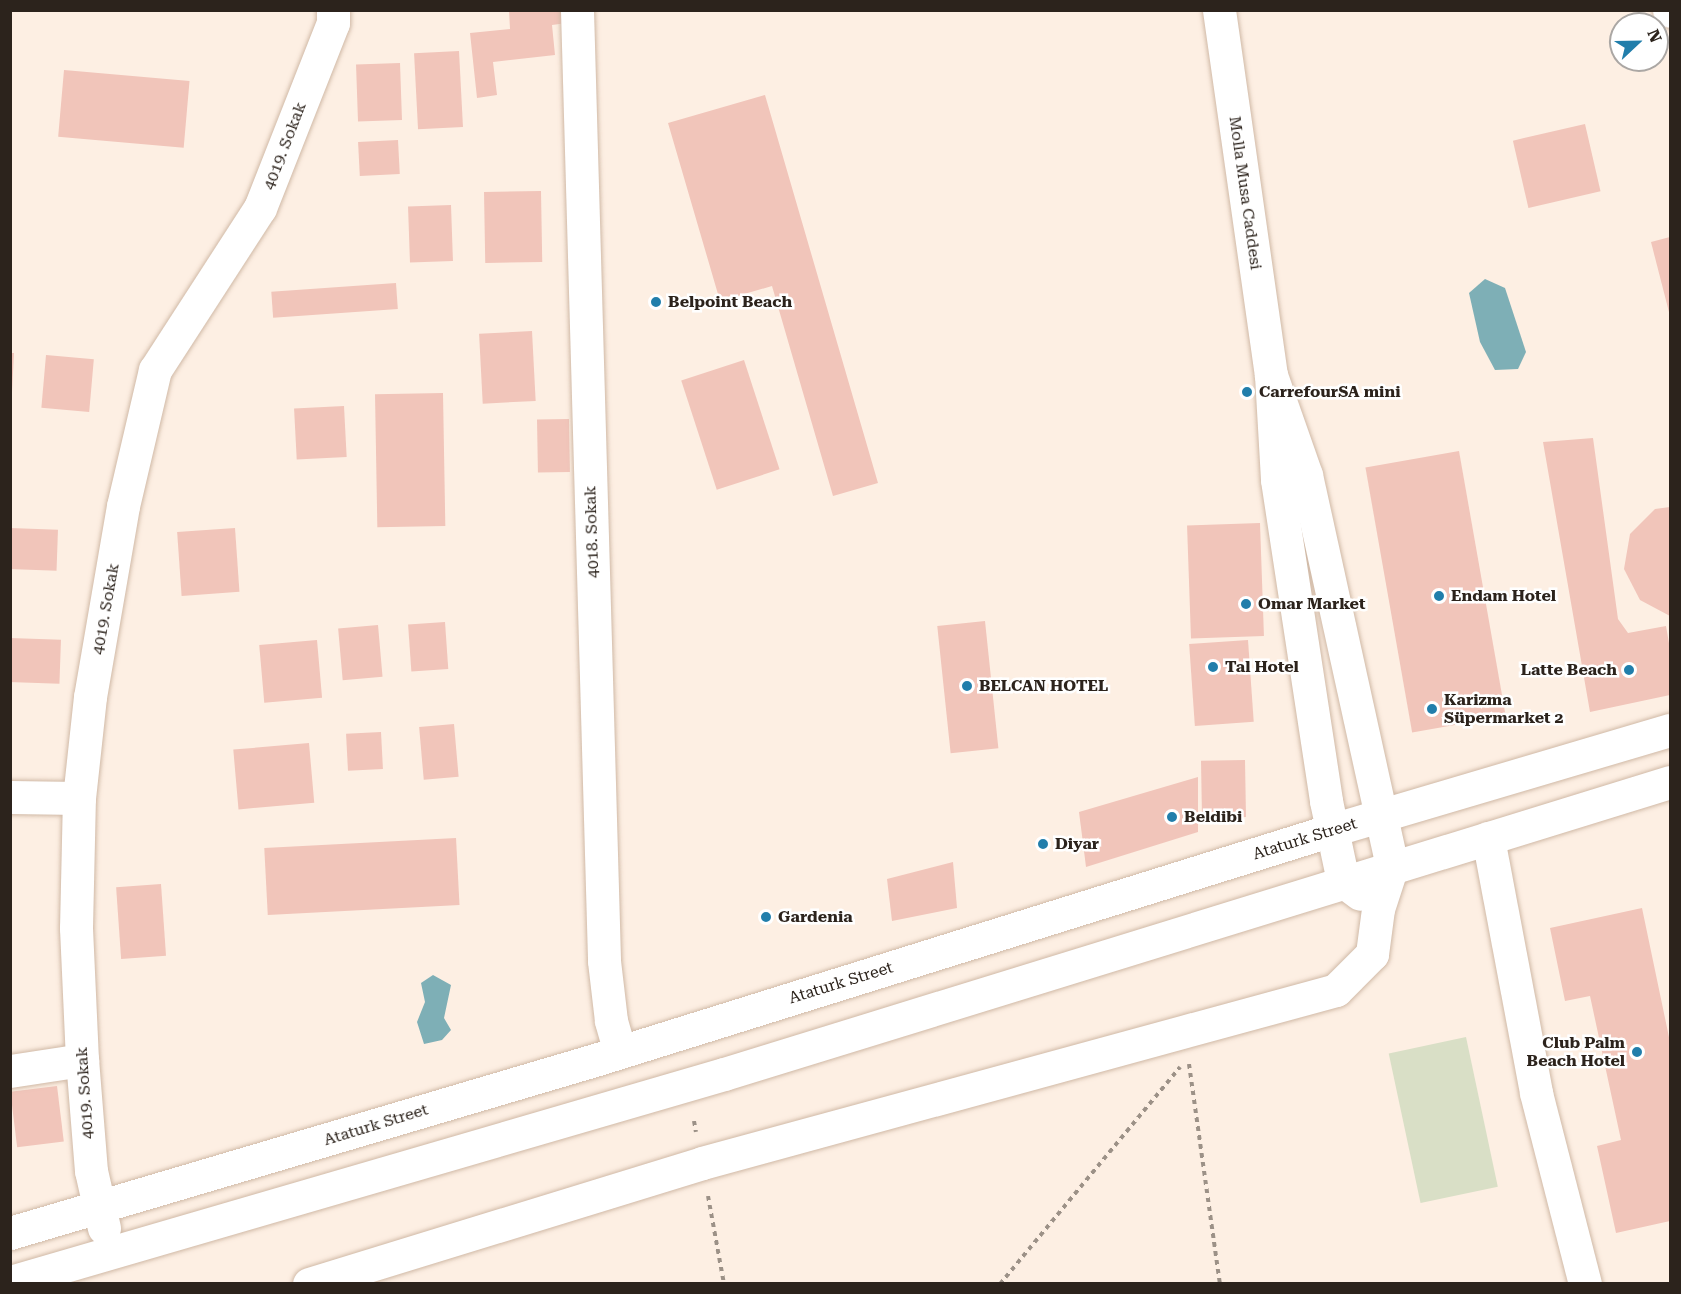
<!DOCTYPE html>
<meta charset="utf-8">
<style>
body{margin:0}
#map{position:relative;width:1681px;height:1294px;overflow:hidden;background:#fdefe3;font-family:"Roboto Serif",serif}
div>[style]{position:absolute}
.green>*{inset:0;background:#d9dfc6;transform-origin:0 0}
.water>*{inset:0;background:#7eafb6}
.building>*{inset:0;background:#f1c5ba;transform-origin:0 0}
.path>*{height:4px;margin-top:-2px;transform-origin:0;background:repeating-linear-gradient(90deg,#9c9187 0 4.5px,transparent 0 9px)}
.roads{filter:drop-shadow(0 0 2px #d0b9a6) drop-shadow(0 0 2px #d0b9a6)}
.minor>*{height:33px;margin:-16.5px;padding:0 16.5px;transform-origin:16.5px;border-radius:16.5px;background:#fff}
.dots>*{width:16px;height:16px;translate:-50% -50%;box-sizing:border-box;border:3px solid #fff;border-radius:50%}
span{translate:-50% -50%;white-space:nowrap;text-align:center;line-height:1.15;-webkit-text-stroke:5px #fff;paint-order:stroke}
.street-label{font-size:16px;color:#2c231c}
.poi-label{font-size:16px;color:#2c231c;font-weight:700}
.left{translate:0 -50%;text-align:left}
.right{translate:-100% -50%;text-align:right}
.frame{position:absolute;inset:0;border:12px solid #2c231c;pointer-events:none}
.north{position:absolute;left:1609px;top:12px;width:60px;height:60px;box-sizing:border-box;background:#fff;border:2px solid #aba7a4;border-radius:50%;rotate:68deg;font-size:16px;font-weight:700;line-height:24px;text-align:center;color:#2c231c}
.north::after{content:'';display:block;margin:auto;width:21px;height:27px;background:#217eab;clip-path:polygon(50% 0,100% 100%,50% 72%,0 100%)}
</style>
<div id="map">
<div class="green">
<i style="left:1466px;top:1037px;width:153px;height:79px;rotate:78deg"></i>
</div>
<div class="water">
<i style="clip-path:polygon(1485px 279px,1505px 288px,1526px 352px,1518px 369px,1495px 370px,1480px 342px,1469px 293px)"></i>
<i style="clip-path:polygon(433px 975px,451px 985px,444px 1018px,451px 1030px,442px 1040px,424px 1044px,417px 1022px,425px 1002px,421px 983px)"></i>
</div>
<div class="building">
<i style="clip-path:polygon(509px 10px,565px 10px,567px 23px,552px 25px,555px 55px,493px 62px,497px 95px,477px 98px,470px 33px,510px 29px)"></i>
<i style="left:459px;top:51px;width:76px;height:45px;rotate:87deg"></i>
<i style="left:400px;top:63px;width:57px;height:44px;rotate:88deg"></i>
<i style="left:64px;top:70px;width:126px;height:67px;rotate:5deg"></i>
<i style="clip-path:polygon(765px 95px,878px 483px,833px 496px,772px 286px,720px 301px,668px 123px)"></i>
<i style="left:1585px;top:124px;width:69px;height:74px;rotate:77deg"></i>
<i style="left:398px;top:140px;width:34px;height:40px;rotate:87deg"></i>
<i style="left:541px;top:191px;width:71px;height:57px;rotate:89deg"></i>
<i style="left:451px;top:205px;width:56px;height:43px;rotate:88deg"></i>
<i style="clip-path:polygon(1670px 237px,1670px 316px,1651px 242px)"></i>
<i style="left:396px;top:283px;width:26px;height:125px;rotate:86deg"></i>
<i style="left:532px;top:331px;width:70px;height:53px;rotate:87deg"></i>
<i style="clip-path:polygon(10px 353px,14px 353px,12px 392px,10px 391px)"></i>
<i style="left:46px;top:355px;width:48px;height:53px;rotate:5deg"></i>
<i style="left:744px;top:360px;width:115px;height:66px;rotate:72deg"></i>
<i style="left:443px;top:393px;width:133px;height:68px;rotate:89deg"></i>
<i style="left:344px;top:406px;width:51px;height:50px;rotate:87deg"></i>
<i style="left:569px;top:419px;width:53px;height:32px;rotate:89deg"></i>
<i style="clip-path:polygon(1593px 438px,1618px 619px,1628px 633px,1666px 626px,1670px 649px,1670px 695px,1590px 712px,1543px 442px)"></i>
<i style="left:1459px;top:451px;width:269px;height:95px;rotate:80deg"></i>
<i style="clip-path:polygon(1670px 507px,1670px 616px,1640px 600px,1624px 569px,1630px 534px,1655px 509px)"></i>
<i style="left:1260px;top:523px;width:113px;height:73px;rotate:88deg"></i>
<i style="left:10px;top:528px;width:48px;height:41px;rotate:2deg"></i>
<i style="left:235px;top:528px;width:64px;height:58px;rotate:86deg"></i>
<i style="left:985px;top:621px;width:128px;height:48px;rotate:84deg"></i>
<i style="left:445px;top:622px;width:47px;height:37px;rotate:86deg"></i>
<i style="left:378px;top:625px;width:52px;height:40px;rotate:85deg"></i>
<i style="left:10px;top:638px;width:51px;height:44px;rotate:2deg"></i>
<i style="left:317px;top:640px;width:58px;height:58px;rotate:85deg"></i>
<i style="left:1248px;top:640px;width:82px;height:59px;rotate:86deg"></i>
<i style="left:454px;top:724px;width:53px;height:35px;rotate:85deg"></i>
<i style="left:381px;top:732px;width:37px;height:35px;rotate:87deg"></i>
<i style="left:309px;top:743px;width:60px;height:76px;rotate:85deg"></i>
<i style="left:1245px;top:760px;width:57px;height:44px;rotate:89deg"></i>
<i style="clip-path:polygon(1198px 777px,1198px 832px,1086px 867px,1079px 812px)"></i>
<i style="left:456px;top:838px;width:67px;height:192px;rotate:87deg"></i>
<i style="clip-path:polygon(953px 862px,957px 908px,892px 921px,887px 879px)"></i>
<i style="left:161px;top:884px;width:72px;height:45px;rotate:86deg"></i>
<i style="clip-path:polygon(1642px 908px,1670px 1042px,1670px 1221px,1616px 1233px,1597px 1146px,1621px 1140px,1590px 996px,1565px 1001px,1550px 928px)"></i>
<i style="left:57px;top:1086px;width:56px;height:47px;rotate:83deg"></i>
</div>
<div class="path">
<i style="left:1189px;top:1064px;width:222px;rotate:82deg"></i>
<i style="left:694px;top:1121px;width:11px;rotate:80deg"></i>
<i style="left:708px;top:1196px;width:89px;rotate:79.7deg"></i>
<i style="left:1000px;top:1284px;width:282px;rotate:-50.3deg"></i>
</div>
<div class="roads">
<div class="minor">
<i style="left:577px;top:10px;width:951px;rotate:88.37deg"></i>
<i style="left:604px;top:961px;width:60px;rotate:83.3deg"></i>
<i style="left:611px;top:1021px;width:32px;rotate:74deg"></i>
<i style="left:1219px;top:10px;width:369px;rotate:81.9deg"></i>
<i style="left:1271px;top:375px;width:105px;rotate:86.7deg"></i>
<i style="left:1277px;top:480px;width:325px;rotate:81.3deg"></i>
<i style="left:1326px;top:801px;width:82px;rotate:78deg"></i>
<i style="left:1343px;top:881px;width:21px;rotate:37deg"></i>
<i style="left:1669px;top:10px;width:1px;rotate:45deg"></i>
<i style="left:10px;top:797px;width:69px;rotate:0.8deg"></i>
<i style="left:1488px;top:838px;width:259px;rotate:79.3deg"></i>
<i style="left:1536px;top:1093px;width:197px;rotate:75.6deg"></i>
<i style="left:10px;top:1071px;width:73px;rotate:-8.7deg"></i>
<i style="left:104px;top:1228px;width:58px;rotate:-102.8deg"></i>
<i style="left:91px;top:1171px;width:111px;rotate:-94.6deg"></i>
<i style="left:82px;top:1060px;width:132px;rotate:-92.6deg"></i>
<i style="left:76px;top:928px;width:130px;rotate:-88.7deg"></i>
<i style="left:79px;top:798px;width:102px;rotate:-83.8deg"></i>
<i style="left:90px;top:697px;width:194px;rotate:-80.2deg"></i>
<i style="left:123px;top:506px;width:140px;rotate:-76.8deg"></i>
<i style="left:155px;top:370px;width:193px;rotate:-57.1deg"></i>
<i style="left:260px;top:208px;width:199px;rotate:-68.5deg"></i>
<i style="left:333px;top:23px;width:13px;rotate:-90deg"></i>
<i style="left:10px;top:1233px;width:613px;rotate:-16.48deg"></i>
<i style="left:598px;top:1059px;width:769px;rotate:-17.33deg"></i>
<i style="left:1332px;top:830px;width:352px;rotate:-16.5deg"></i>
<i style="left:10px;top:1282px;width:744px;rotate:-16.24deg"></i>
<i style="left:724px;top:1074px;width:990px;rotate:-17.15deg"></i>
<i style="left:309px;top:1284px;width:411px;rotate:-17.1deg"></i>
<i style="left:702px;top:1163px;width:657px;rotate:-15.26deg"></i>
<i style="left:1336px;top:990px;width:51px;rotate:-45deg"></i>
<i style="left:1372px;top:954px;width:45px;rotate:-82.4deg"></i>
<i style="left:1378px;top:909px;width:45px;rotate:-72deg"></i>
<i style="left:1392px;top:866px;width:400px;rotate:-102.4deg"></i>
<i style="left:1306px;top:475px;width:106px;rotate:-109.3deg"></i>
</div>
</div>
<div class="dots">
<i style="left:656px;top:302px;background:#217eab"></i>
<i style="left:1247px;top:392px;background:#217eab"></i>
<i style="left:1439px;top:596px;background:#217eab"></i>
<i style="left:1246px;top:604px;background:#217eab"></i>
<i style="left:1213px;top:667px;background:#217eab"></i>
<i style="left:1629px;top:670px;background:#217eab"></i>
<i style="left:967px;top:686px;background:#217eab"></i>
<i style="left:1432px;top:709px;background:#217eab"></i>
<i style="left:1172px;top:817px;background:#217eab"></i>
<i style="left:1043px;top:844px;background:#217eab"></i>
<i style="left:766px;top:917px;background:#217eab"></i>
<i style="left:1637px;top:1052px;background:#217eab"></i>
</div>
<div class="street-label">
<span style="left:285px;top:146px;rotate:-69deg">4019. Sokak</span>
<span style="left:1245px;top:193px;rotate:82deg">Molla Musa Caddesi</span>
<span style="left:592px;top:532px;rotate:-92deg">4018. Sokak</span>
<span style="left:106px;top:609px;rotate:-80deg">4019. Sokak</span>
<span style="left:1305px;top:839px;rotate:-17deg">Ataturk Street</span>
<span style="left:841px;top:983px;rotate:-17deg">Ataturk Street</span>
<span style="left:85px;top:1093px;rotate:-94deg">4019. Sokak</span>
<span style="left:376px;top:1125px;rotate:-17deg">Ataturk Street</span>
</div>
<div class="poi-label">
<span class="left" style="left:668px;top:302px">Belpoint Beach</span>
<span class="left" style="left:1259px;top:392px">CarrefourSA mini</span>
<span class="left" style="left:1451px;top:596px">Endam Hotel</span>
<span class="left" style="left:1258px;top:604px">Omar Market</span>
<span class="left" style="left:1225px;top:667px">Tal Hotel</span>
<span class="right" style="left:1617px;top:670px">Latte Beach</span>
<span class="left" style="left:979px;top:686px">BELCAN HOTEL</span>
<span class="left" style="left:1444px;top:709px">Karizma<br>Süpermarket 2</span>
<span class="left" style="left:1184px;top:817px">Beldibi</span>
<span class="left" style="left:1055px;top:844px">Diyar</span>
<span class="left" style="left:778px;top:917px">Gardenia</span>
<span class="right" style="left:1625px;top:1052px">Club Palm<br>Beach Hotel</span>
</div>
<div class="frame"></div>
<div class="north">N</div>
</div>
